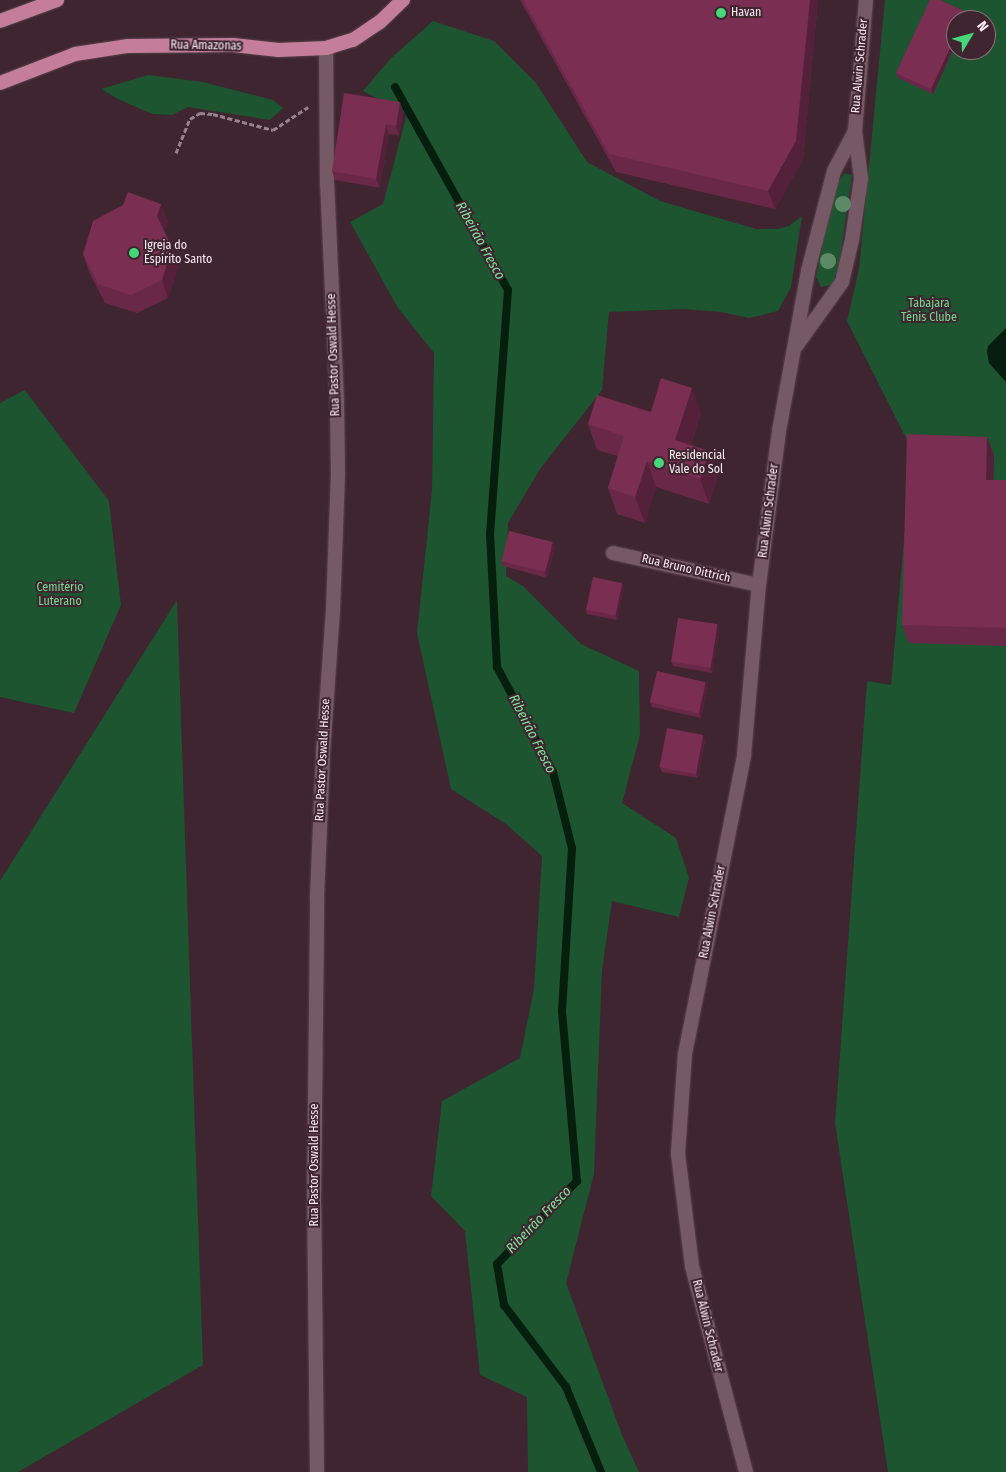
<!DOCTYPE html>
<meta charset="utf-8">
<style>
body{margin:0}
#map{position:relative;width:1006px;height:1472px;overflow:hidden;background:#3e2530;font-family:"Fira Sans Condensed",sans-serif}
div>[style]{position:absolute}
.green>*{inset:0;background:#1c552f}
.water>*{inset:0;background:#061e0d}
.stream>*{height:8px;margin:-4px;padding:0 4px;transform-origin:4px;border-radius:4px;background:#061e0d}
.path>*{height:3px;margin-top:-1.5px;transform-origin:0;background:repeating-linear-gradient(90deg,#98838b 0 5px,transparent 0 7.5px)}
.roads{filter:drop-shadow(0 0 1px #58434c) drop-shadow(0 0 1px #58434c)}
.service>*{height:14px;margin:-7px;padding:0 7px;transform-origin:7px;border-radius:7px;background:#755964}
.minor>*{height:14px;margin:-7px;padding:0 7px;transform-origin:7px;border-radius:7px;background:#755964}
.tertiary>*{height:14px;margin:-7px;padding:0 7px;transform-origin:7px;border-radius:7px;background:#755964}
.primary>*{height:14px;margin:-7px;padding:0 7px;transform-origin:7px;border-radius:7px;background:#c47e9b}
.trees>*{width:16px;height:16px;margin:-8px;border-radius:50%;background:#5c8a66}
.wall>*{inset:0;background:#692847}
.shaded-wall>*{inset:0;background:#552039}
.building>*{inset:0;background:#7a2e52;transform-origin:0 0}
.dots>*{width:14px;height:14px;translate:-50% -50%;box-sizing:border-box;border:2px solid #3e2530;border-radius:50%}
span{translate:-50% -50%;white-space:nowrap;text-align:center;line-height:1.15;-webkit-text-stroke:4px #3e2530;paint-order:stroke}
.poi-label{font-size:12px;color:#fcebf1}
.left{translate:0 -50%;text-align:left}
.street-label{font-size:12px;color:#fcebf1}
.park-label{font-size:12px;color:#75dd93}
.water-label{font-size:14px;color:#7de59b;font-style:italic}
.north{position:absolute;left:946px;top:10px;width:50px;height:50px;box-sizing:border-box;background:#3e2530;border:1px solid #8a747d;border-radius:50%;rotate:53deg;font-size:14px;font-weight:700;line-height:20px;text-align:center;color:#fcebf1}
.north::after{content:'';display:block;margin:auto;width:18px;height:22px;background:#45d77a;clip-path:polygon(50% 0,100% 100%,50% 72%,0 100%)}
</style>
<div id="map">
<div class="green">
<i style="clip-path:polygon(evenodd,885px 0,1006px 0,1006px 1472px,888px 1472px,835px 1123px,867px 681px,891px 685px,912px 450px,847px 321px,859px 269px,885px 0,956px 20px,986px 20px,986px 50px,956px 50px,956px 20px)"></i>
<i style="clip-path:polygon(433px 21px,494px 41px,536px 83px,587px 162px,660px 201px,756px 229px,777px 229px,789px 226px,802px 216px,791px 287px,778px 311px,749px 318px,721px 312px,683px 309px,609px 312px,602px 390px,540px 469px,508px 523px,506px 576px,523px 586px,581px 644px,639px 671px,640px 735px,622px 803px,676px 838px,689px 878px,679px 917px,612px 901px,602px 970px,594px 1174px,566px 1283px,622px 1435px,639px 1472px,528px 1472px,527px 1397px,480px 1375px,465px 1231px,431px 1196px,442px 1101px,520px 1058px,534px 989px,542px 856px,506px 824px,451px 789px,417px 633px,432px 490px,434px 353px,398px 308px,350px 222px,383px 204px,407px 114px,363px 91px,390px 59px)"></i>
<i style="clip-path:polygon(148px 75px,203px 82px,273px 100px,283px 108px,270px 120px,188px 107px,172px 115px,152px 114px,118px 99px,101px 89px)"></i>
<i style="clip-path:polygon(845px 173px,852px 175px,839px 265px,832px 285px,821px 287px,816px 277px,825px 234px,838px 182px)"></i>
<i style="clip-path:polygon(25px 390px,109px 501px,121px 605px,74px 713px,0 697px,0 403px)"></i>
<i style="clip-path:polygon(177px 600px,203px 1365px,18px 1472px,0 1472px,0 881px)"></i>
</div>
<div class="water">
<i style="clip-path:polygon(1006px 328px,1006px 382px,989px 363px,987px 352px,988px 346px)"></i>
</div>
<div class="stream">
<i style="left:395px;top:87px;width:232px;rotate:60.9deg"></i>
<i style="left:508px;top:290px;width:245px;rotate:94.2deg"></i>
<i style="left:490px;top:534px;width:133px;rotate:87deg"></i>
<i style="left:497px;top:667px;width:119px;rotate:61.9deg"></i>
<i style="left:553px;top:772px;width:78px;rotate:76deg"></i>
<i style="left:572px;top:848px;width:163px;rotate:93.5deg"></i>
<i style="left:562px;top:1011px;width:171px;rotate:85deg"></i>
<i style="left:577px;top:1181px;width:115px;rotate:133.9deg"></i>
<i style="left:497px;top:1264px;width:42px;rotate:80.3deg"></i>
<i style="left:504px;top:1305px;width:103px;rotate:52.9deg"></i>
<i style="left:566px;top:1387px;width:92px;rotate:67.6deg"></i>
</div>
<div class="path">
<i style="left:176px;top:153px;width:37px;rotate:-68deg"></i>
<i style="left:190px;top:119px;width:12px;rotate:-31deg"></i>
<i style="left:200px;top:113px;width:13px;rotate:4deg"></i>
<i style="left:213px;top:114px;width:62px;rotate:14.9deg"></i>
<i style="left:273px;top:130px;width:42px;rotate:-33.3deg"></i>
</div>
<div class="roads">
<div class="service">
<i style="left:613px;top:553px;width:149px;rotate:12.4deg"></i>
</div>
<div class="minor">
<i style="left:797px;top:345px;width:77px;rotate:-54.5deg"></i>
<i style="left:842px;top:282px;width:43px;rotate:-76.6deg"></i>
<i style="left:852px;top:240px;width:63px;rotate:-81.7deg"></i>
<i style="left:861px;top:178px;width:47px;rotate:-97.3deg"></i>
<i style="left:855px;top:131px;width:131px;rotate:-85.2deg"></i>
<i style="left:746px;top:1472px;width:213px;rotate:-104.7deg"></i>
<i style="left:692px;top:1266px;width:114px;rotate:-97.1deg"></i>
<i style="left:678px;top:1153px;width:99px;rotate:-86deg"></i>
<i style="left:685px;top:1054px;width:305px;rotate:-78.8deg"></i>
<i style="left:744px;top:755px;width:171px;rotate:-85deg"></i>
<i style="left:759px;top:585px;width:155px;rotate:-82.6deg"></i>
<i style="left:779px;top:431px;width:163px;rotate:-79.7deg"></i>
<i style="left:808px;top:271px;width:103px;rotate:-75.4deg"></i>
<i style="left:834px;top:171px;width:45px;rotate:-62.3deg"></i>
</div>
<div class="tertiary">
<i style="left:317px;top:1472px;width:267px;rotate:-90.6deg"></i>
<i style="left:314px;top:1205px;width:307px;rotate:-89.4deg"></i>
<i style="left:317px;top:898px;width:145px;rotate:-87.6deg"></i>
<i style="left:323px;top:753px;width:143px;rotate:-86deg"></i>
<i style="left:333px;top:610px;width:134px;rotate:-87.9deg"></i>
<i style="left:338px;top:476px;width:75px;rotate:-90.8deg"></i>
<i style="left:337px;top:401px;width:217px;rotate:-92.6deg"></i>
<i style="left:327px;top:184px;width:136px;rotate:-90.4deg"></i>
</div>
<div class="primary">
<i style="left:0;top:21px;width:61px;rotate:-20.2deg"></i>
<i style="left:0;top:83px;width:80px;rotate:-21.1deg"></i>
<i style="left:75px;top:54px;width:54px;rotate:-8.6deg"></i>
<i style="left:128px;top:46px;width:105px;rotate:-0.5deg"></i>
<i style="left:233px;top:45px;width:46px;rotate:6.2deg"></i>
<i style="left:279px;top:50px;width:47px;rotate:-2.4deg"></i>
<i style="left:326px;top:48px;width:28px;rotate:-17deg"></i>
<i style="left:353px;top:40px;width:32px;rotate:-34deg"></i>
<i style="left:380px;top:22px;width:32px;rotate:-44deg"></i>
</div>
</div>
<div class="trees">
<i style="left:843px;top:204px"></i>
<i style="left:828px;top:261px"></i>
</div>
<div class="wall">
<i style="clip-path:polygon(520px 0,818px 0,803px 160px,775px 209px,616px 172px)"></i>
<i style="clip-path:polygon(930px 0,940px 0,966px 12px,968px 17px,967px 20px,956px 20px,956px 43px,933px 94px,898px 78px,896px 73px)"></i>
<i style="clip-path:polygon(400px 102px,403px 112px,399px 135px,389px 134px,380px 188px,335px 180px,332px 171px)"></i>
<i style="clip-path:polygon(161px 204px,168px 222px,164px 231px,179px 265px,168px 298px,137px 313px,105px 303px,89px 272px,83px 254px)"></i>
<i style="clip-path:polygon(692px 388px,701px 413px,691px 445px,709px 451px,718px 476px,709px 504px,656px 487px,645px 523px,617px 514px,608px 488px,618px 456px,597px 450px,588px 424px,651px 412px)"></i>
<i style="clip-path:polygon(994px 455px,993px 480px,1006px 480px,1006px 646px,909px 643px,902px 625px)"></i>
<i style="clip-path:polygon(555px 547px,547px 578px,503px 566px,501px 561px)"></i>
<i style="clip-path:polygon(624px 588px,617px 620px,587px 614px,586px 609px)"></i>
<i style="clip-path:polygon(719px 629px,712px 673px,673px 666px,671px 661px)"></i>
<i style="clip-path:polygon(708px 687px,701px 718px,652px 707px,650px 702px)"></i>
<i style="clip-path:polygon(705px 740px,698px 778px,662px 772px,660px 767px)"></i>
</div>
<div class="shaded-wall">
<i style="clip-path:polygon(810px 0,818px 0,803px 160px,775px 209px,768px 191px)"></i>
<i style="clip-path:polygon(966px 12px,968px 17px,967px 20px,963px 20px)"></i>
<i style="clip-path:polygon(956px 35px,956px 43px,933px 94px,931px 89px)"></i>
<i style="clip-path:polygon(400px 102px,403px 112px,399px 135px,396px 126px)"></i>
<i style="clip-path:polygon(386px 124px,389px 134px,380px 188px,376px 179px)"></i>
<i style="clip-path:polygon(161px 204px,168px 222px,163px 235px,157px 216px)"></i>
<i style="clip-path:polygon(172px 247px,179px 265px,168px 298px,162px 280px)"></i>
<i style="clip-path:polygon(692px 388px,701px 413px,684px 465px,675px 440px)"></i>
<i style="clip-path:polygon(987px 437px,994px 455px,993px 498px,986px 480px)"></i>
<i style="clip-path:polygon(709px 451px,718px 476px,709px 504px,700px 479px)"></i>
<i style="clip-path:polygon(647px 461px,656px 487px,645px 523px,635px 497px)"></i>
<i style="clip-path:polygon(553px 542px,555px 547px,547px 578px,545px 573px)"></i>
<i style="clip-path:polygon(622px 583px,624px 588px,617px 620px,615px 615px)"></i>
<i style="clip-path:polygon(718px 624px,719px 629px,712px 673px,710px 668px)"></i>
<i style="clip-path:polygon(706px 682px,708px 687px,701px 718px,699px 713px)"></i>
<i style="clip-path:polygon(703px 735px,705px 740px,698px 778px,696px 774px)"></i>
</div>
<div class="building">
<i style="clip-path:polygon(523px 0,810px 0,796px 141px,768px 191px,609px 154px)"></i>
<i style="clip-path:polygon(930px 0,940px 0,966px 12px,963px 20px,956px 20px,956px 35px,931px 89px,896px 73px)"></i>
<i style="clip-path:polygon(344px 93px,400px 102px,396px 126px,386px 124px,376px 179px,332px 171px)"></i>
<i style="clip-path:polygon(128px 192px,161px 204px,157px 216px,172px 247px,162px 280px,131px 295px,98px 284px,83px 254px,93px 221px,123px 205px)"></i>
<i style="clip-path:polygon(661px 378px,692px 388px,675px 440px,709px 451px,700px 479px,647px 461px,635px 497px,608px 488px,624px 436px,588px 424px,597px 395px,651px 412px)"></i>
<i style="clip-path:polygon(907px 434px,987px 437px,986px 480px,1006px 480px,1006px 628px,902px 625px)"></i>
<i style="left:509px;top:531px;width:45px;height:31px;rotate:14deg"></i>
<i style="left:593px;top:577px;width:30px;height:33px;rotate:12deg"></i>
<i style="left:678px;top:618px;width:40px;height:44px;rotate:9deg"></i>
<i style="left:657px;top:671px;width:50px;height:32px;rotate:13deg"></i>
<i style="left:667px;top:728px;width:37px;height:40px;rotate:11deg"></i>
</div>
<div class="dots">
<i style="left:721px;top:13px;background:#45d77a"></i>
<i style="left:134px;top:253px;background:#45d77a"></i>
<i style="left:659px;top:463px;background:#45d77a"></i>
</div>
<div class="poi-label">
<span class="left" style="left:731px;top:13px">Havan</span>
<span class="left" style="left:144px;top:253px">Igreja do<br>Espírito Santo</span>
<span class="left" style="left:669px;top:463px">Residencial<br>Vale do Sol</span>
</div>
<div class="street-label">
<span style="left:206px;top:46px;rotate:1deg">Rua Amazonas</span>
<span style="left:860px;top:66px;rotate:-85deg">Rua Alwin Schrader</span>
<span style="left:334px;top:355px;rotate:-92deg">Rua Pastor Oswald Hesse</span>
<span style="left:769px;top:511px;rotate:-83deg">Rua Alwin Schrader</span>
<span style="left:686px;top:569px;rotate:13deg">Rua Bruno Dittrich</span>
<span style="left:323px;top:760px;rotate:-87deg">Rua Pastor Oswald Hesse</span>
<span style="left:713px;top:912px;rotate:-79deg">Rua Alwin Schrader</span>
<span style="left:315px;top:1165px;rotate:-90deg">Rua Pastor Oswald Hesse</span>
<span style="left:707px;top:1326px;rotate:76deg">Rua Alwin Schrader</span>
</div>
<div class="park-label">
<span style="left:929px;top:311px">Tabajara<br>Tênis Clube</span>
<span style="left:60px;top:595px">Cemitério<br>Luterano</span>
</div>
<div class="water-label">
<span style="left:480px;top:241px;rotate:61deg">Ribeirão Fresco</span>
<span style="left:532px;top:734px;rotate:63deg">Ribeirão Fresco</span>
<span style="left:539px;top:1220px;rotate:-46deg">Ribeirão Fresco</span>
</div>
<div class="north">N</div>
</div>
